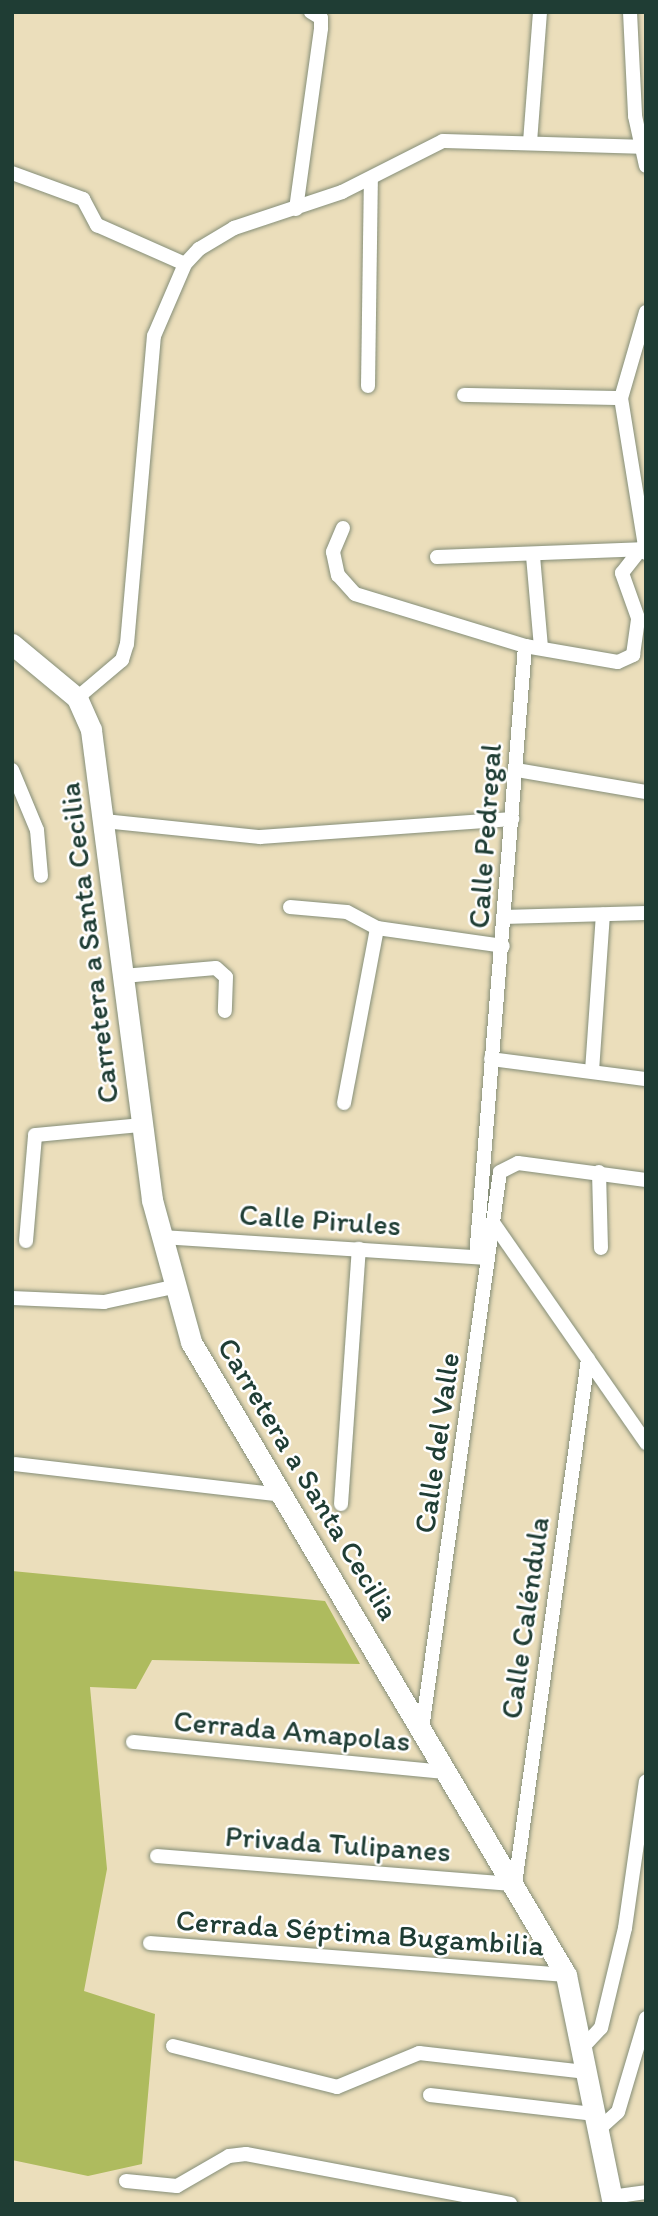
<!DOCTYPE html>
<meta charset="utf-8">
<style>
body{margin:0}
#map{position:relative;width:658px;height:2216px;overflow:hidden;background:#ebdebb;font-family:Itim,sans-serif}
div>[style]{position:absolute}
.green>*{inset:0;background:#aebb5e}
.roads{filter:drop-shadow(0 0 2px #858e78) drop-shadow(0 0 2px #858e78)}
.street>*{height:14px;margin:-7px;padding:0 7px;transform-origin:7px;border-radius:7px;background:#fff}
.secondary>*{height:21px;margin:-10.5px;padding:0 10.5px;transform-origin:10.5px;border-radius:10.5px;background:#fff}
span{translate:-50% -50%;white-space:nowrap;text-align:center;line-height:1.15;-webkit-text-stroke:5px #fff;paint-order:stroke}
.street-label{font-size:30px;color:#1f3d34}
.frame{position:absolute;inset:0;border:14px solid #1f3d34;pointer-events:none}
</style>
<div id="map">
<div class="green">
<i style="clip-path:polygon(12px 1571px,325px 1601px,360px 1664px,152px 1660px,136px 1689px,90px 1687px,107px 1869px,84px 1991px,155px 2014px,142px 2164px,88px 2176px,12px 2160px)"></i>
</div>
<div class="roads">
<div class="street">
<i style="left:630px;top:12px;width:104px;rotate:87.2deg"></i>
<i style="left:635px;top:116px;width:51px;rotate:77.6deg"></i>
<i style="left:530px;top:142px;width:130px;rotate:-85.6deg"></i>
<i style="left:12px;top:173px;width:76px;rotate:20.1deg"></i>
<i style="left:83px;top:199px;width:30px;rotate:62deg"></i>
<i style="left:97px;top:225px;width:96px;rotate:23.9deg"></i>
<i style="left:296px;top:209px;width:183px;rotate:-82.1deg"></i>
<i style="left:321px;top:28px;width:10px;rotate:-90deg"></i>
<i style="left:321px;top:18px;width:12px;rotate:-149deg"></i>
<i style="left:646px;top:312px;width:90px;rotate:106.2deg"></i>
<i style="left:621px;top:398px;width:157px;rotate:80.8deg"></i>
<i style="left:368px;top:386px;width:207px;rotate:-89.2deg"></i>
<i style="left:464px;top:395px;width:157px;rotate:1.1deg"></i>
<i style="left:343px;top:528px;width:26px;rotate:113deg"></i>
<i style="left:333px;top:552px;width:24px;rotate:78deg"></i>
<i style="left:338px;top:575px;width:25px;rotate:48deg"></i>
<i style="left:355px;top:594px;width:178px;rotate:17deg"></i>
<i style="left:533px;top:556px;width:91px;rotate:85deg"></i>
<i style="left:437px;top:557px;width:204px;rotate:-2.2deg"></i>
<i style="left:77px;top:698px;width:59px;rotate:-40.2deg"></i>
<i style="left:122px;top:660px;width:17px;rotate:-73deg"></i>
<i style="left:127px;top:644px;width:309px;rotate:-85deg"></i>
<i style="left:154px;top:336px;width:78px;rotate:-66.7deg"></i>
<i style="left:185px;top:264px;width:21px;rotate:-47deg"></i>
<i style="left:199px;top:249px;width:41px;rotate:-31deg"></i>
<i style="left:234px;top:228px;width:114px;rotate:-18.4deg"></i>
<i style="left:342px;top:192px;width:113px;rotate:-26.8deg"></i>
<i style="left:443px;top:141px;width:198px;rotate:1.7deg"></i>
<i style="left:12px;top:770px;width:65px;rotate:67.4deg"></i>
<i style="left:37px;top:830px;width:46px;rotate:85deg"></i>
<i style="left:517px;top:770px;width:131px;rotate:9.7deg"></i>
<i style="left:104px;top:821px;width:157px;rotate:5.9deg"></i>
<i style="left:260px;top:837px;width:253px;rotate:-4.1deg"></i>
<i style="left:290px;top:907px;width:57px;rotate:5deg"></i>
<i style="left:347px;top:912px;width:34px;rotate:28deg"></i>
<i style="left:377px;top:928px;width:127px;rotate:8.1deg"></i>
<i style="left:503px;top:917px;width:143px;rotate:-1.6deg"></i>
<i style="left:123px;top:976px;width:93px;rotate:-4.9deg"></i>
<i style="left:216px;top:968px;width:13px;rotate:42deg"></i>
<i style="left:226px;top:977px;width:34px;rotate:92deg"></i>
<i style="left:491px;top:1059px;width:156px;rotate:7.4deg"></i>
<i style="left:592px;top:1071px;width:157px;rotate:-86deg"></i>
<i style="left:344px;top:1103px;width:178px;rotate:-79.3deg"></i>
<i style="left:599px;top:1172px;width:76px;rotate:88.5deg"></i>
<i style="left:494px;top:1224px;width:267px;rotate:55.2deg"></i>
<i style="left:161px;top:1237px;width:324px;rotate:3.7deg"></i>
<i style="left:26px;top:1241px;width:106px;rotate:-85.1deg"></i>
<i style="left:35px;top:1135px;width:106px;rotate:-5.4deg"></i>
<i style="left:476px;top:1257px;width:613px;rotate:-85.41deg"></i>
<i style="left:525px;top:646px;width:94px;rotate:9.8deg"></i>
<i style="left:618px;top:662px;width:17px;rotate:-25deg"></i>
<i style="left:633px;top:655px;width:37px;rotate:-82deg"></i>
<i style="left:638px;top:618px;width:48px;rotate:-109.6deg"></i>
<i style="left:622px;top:573px;width:31px;rotate:-52deg"></i>
<i style="left:12px;top:1298px;width:92px;rotate:2.5deg"></i>
<i style="left:104px;top:1302px;width:71px;rotate:-12.3deg"></i>
<i style="left:15px;top:1464px;width:268px;rotate:6.6deg"></i>
<i style="left:341px;top:1504px;width:256px;rotate:-86deg"></i>
<i style="left:422px;top:1729px;width:562px;rotate:-82.03deg"></i>
<i style="left:500px;top:1172px;width:20px;rotate:-27deg"></i>
<i style="left:518px;top:1163px;width:129px;rotate:7.6deg"></i>
<i style="left:133px;top:1742px;width:314px;rotate:5.5deg"></i>
<i style="left:157px;top:1856px;width:359px;rotate:4.5deg"></i>
<i style="left:515px;top:1884px;width:530px;rotate:-82.08deg"></i>
<i style="left:150px;top:1943px;width:417px;rotate:4.4deg"></i>
<i style="left:173px;top:2046px;width:169px;rotate:14deg"></i>
<i style="left:337px;top:2087px;width:89px;rotate:-22.5deg"></i>
<i style="left:419px;top:2053px;width:169px;rotate:6.5deg"></i>
<i style="left:583px;top:2047px;width:26px;rotate:-47deg"></i>
<i style="left:601px;top:2028px;width:103px;rotate:-76.5deg"></i>
<i style="left:625px;top:1928px;width:148px;rotate:-81.9deg"></i>
<i style="left:430px;top:2095px;width:166px;rotate:6.6deg"></i>
<i style="left:599px;top:2129px;width:25px;rotate:-42deg"></i>
<i style="left:618px;top:2112px;width:98px;rotate:-73.4deg"></i>
<i style="left:126px;top:2181px;width:51px;rotate:5.6deg"></i>
<i style="left:177px;top:2186px;width:60px;rotate:-30deg"></i>
<i style="left:229px;top:2156px;width:17px;rotate:-7deg"></i>
<i style="left:246px;top:2154px;width:269px;rotate:10.7deg"></i>
<i style="left:611px;top:2197px;width:35px;rotate:-8deg"></i>
</div>
<div class="secondary">
<i style="left:12px;top:644px;width:85px;rotate:39.7deg"></i>
<i style="left:77px;top:698px;width:35px;rotate:66deg"></i>
<i style="left:91px;top:730px;width:474px;rotate:82.6deg"></i>
<i style="left:152px;top:1200px;width:147px;rotate:74.6deg"></i>
<i style="left:191px;top:1342px;width:736px;rotate:59.36deg"></i>
<i style="left:566px;top:1975px;width:234px;rotate:78.4deg"></i>
</div>
</div>
<div class="street-label">
<span style="left:485px;top:836px;rotate:-86deg">Calle Pedregal</span>
<span style="left:89px;top:943px;rotate:-97deg">Carretera a Santa Cecilia</span>
<span style="left:320px;top:1220px;rotate:4deg">Calle Pirules</span>
<span style="left:437px;top:1443px;rotate:-82deg">Calle del Valle</span>
<span style="left:308px;top:1479px;rotate:59deg">Carretera a Santa Cecilia</span>
<span style="left:525px;top:1618px;rotate:-82deg">Calle Caléndula</span>
<span style="left:292px;top:1731px;rotate:5deg">Cerrada Amapolas</span>
<span style="left:338px;top:1844px;rotate:4deg">Privada Tulipanes</span>
<span style="left:360px;top:1933px;rotate:4deg">Cerrada Séptima Bugambilia</span>
</div>
<div class="frame"></div>
</div>
